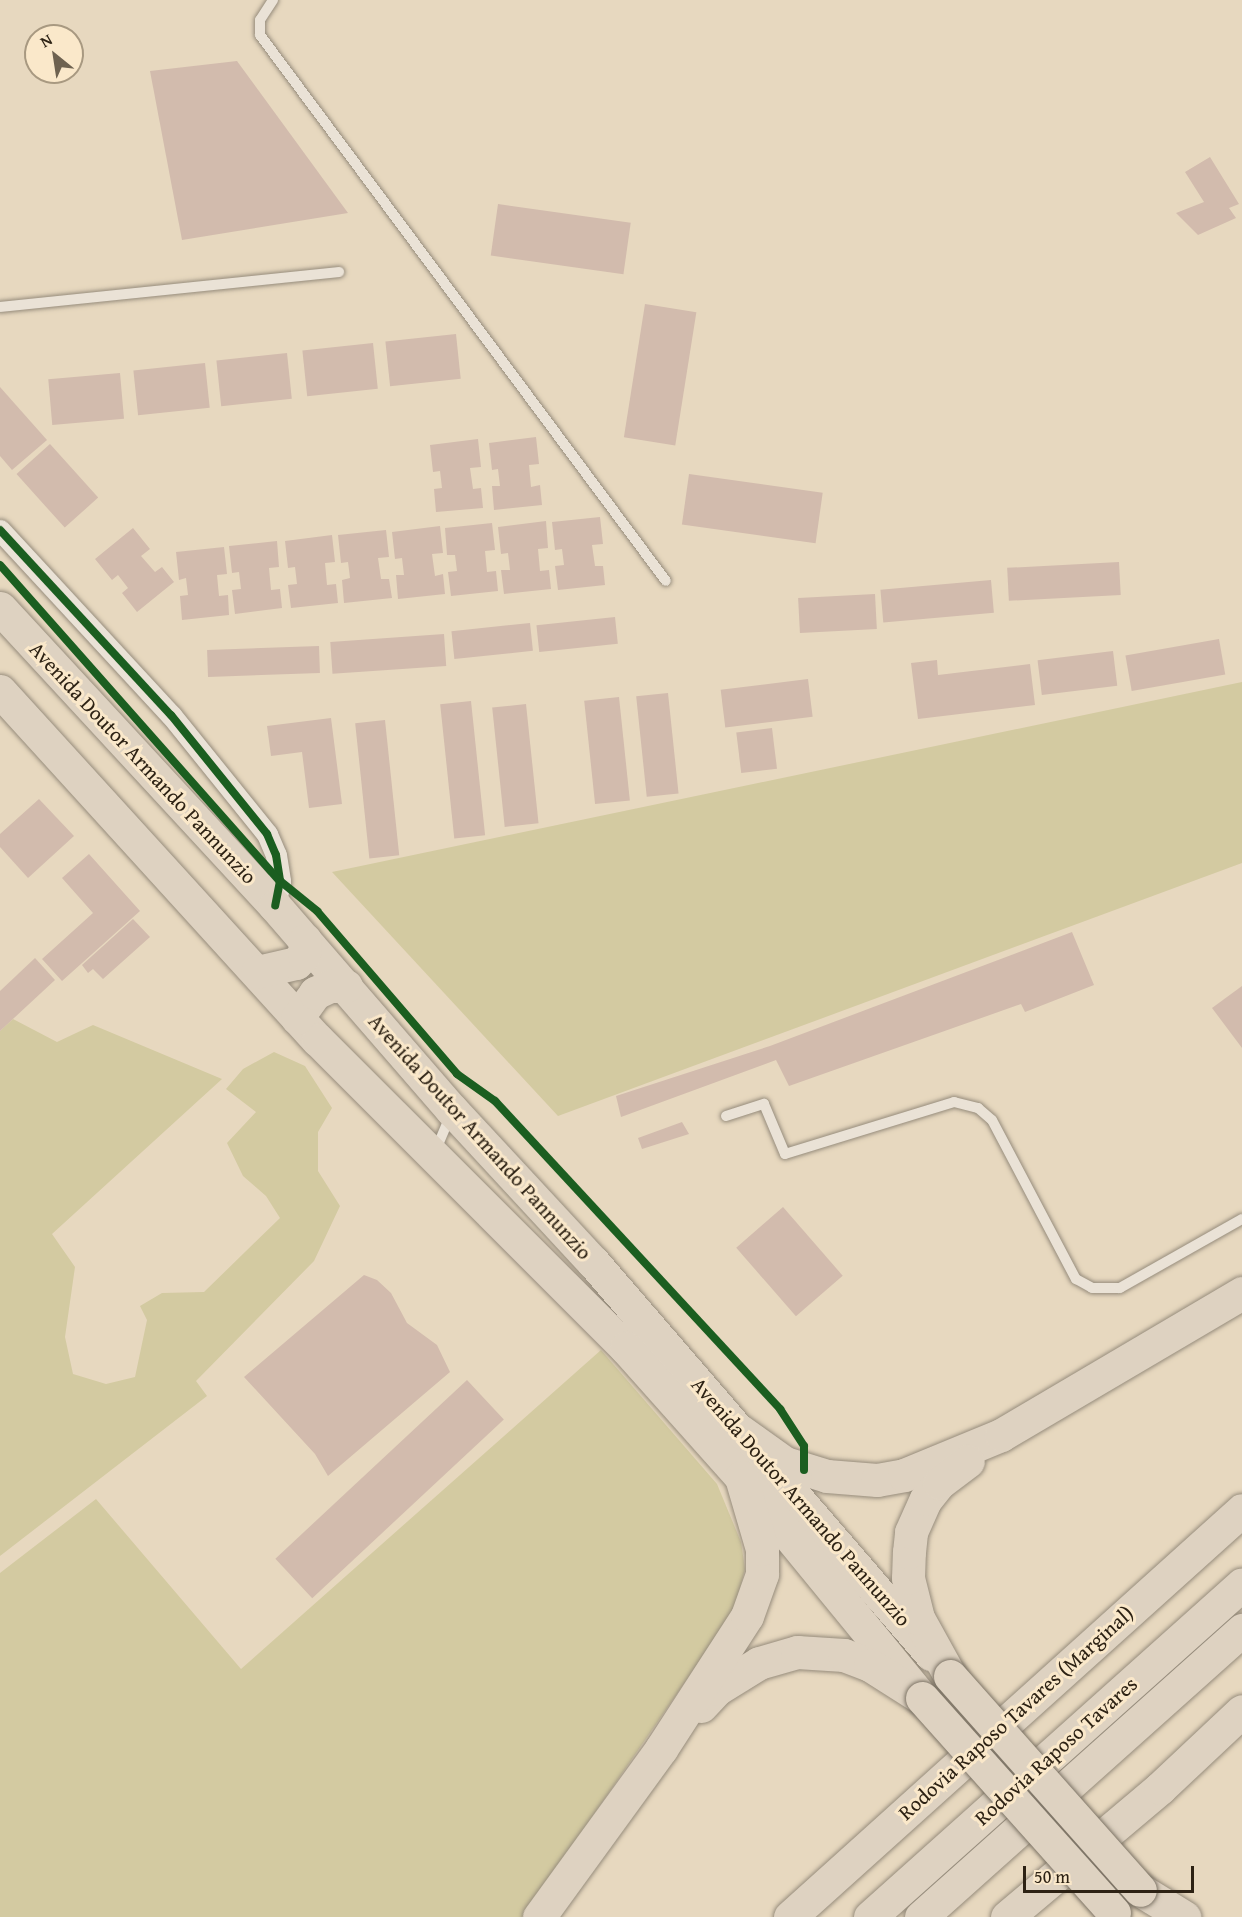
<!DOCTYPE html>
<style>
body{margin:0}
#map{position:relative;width:1242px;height:1917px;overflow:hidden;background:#e7d8bf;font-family:"Gentium Book Plus",serif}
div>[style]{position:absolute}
.green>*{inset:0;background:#d3caa1}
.building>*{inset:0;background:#d2bbad;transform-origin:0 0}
.roads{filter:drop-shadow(0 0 2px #968c7c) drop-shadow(0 0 2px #968c7c)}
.service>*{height:10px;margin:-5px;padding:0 5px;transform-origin:5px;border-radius:5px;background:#eae2d6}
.minor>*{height:21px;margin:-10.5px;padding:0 10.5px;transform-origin:10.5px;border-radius:10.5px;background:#eae2d6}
.primary>*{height:33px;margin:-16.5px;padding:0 16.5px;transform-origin:16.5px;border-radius:16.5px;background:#ded2c1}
.trunk>*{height:33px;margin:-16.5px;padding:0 16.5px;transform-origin:16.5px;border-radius:16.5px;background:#ded2c1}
.motorway>*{height:33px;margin:-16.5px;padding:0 16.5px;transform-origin:16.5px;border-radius:16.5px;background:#ded2c1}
.bridges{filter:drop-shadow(0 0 2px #7c7365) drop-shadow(0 0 2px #7c7365)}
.primary-bridge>*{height:33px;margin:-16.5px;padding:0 16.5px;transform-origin:16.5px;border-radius:16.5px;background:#ded2c1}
.cycleway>*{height:8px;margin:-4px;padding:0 4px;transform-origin:4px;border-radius:4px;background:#1b5e20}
span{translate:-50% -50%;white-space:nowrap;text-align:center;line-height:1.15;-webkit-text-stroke:6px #fae8ca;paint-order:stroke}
.street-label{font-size:21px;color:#2d2214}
.north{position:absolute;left:24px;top:24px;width:60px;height:60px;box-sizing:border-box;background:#fae8ca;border:2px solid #a89981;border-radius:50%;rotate:330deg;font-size:16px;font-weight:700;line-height:24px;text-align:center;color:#2d2214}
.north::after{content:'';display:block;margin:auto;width:21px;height:27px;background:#6e6250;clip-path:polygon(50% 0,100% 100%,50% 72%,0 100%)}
.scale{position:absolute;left:1023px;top:1866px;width:171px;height:27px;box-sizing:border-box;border:3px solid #2d2214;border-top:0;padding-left:8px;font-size:18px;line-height:21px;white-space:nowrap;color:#2d2214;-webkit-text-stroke:4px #fae8ca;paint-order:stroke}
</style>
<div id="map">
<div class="green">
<i style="clip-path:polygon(1242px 682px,1242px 863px,558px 1116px,332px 872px)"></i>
<i style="clip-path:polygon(13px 1019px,57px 1042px,93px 1025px,222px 1079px,52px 1234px,75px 1267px,65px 1337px,73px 1374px,106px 1384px,135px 1377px,147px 1320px,140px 1306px,162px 1293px,204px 1292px,280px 1218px,266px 1196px,243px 1176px,227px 1143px,256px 1112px,226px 1089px,243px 1069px,274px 1052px,305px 1066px,332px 1108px,318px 1132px,318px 1171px,340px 1206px,314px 1261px,196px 1381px,207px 1396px,0 1556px,0 1031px)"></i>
<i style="clip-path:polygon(601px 1350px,717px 1484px,741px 1542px,745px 1569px,734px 1611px,523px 1917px,0 1917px,0 1573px,96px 1499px,241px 1669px)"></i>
</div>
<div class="building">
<i style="clip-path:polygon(237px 61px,348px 213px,182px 240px,150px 71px)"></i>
<i style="clip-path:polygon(1210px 157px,1239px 204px,1229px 208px,1236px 218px,1198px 235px,1176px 213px,1204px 202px,1185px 172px)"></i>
<i style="left:498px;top:204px;width:134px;height:52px;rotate:8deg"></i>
<i style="left:645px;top:304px;width:52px;height:135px;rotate:9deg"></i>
<i style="left:456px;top:334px;width:45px;height:71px;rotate:84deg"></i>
<i style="left:373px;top:343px;width:46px;height:71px;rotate:84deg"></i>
<i style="left:287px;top:353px;width:46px;height:71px;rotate:84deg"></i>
<i style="left:205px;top:363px;width:45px;height:72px;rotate:84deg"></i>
<i style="left:120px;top:373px;width:46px;height:72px;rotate:85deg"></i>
<i style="clip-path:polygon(0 387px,47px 440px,12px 470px,0 456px)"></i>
<i style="clip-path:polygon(536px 437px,539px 464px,529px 465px,531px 487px,540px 485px,542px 505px,494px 510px,492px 486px,500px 486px,498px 469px,492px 470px,489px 443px)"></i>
<i style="clip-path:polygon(478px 439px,481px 467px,470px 468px,473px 489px,481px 488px,483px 508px,436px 512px,434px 489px,442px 488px,440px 471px,433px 472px,430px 445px)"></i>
<i style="left:50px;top:444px;width:72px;height:45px;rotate:48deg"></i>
<i style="left:689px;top:474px;width:135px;height:51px;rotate:8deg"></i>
<i style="clip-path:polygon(600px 517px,603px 544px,592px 545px,595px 566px,603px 566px,605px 585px,558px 590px,555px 566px,564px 565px,562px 549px,555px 550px,552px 522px)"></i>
<i style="clip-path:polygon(546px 521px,548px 548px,538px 549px,540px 571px,549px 570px,551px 589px,504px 594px,501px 570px,510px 570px,508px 553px,501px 554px,498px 527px)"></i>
<i style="clip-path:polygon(492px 523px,495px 550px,485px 551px,487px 572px,496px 571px,498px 591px,451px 596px,448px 572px,457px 571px,455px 555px,447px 555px,445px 528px)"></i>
<i style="clip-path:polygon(440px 526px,443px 553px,432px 554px,435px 576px,443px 574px,445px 594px,398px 599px,396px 575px,404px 575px,402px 558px,395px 559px,392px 532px)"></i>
<i style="clip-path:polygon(133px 528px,150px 549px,141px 556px,155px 572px,162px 567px,174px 582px,137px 612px,122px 593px,128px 588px,118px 575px,112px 580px,95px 559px)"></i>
<i style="clip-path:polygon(386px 530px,389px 557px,378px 558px,381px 579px,389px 579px,392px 598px,344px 603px,342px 580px,350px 578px,348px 562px,341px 563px,338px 535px)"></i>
<i style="clip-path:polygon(332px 535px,335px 562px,325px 563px,327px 585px,336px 584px,338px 603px,291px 608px,288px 585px,297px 584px,295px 567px,288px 568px,285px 541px)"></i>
<i style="clip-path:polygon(277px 541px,279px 567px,269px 568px,271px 590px,280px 589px,282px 608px,235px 614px,232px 590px,241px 589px,239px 572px,232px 573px,229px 546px)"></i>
<i style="clip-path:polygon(224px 547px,227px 574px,217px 575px,219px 596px,228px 595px,229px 615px,182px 620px,180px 596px,188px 595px,186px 578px,179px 580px,176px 552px)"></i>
<i style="left:1119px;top:562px;width:33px;height:112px;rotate:87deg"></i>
<i style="left:991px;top:580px;width:33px;height:111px;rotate:85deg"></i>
<i style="left:875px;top:594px;width:35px;height:77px;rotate:87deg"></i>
<i style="left:615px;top:617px;width:27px;height:79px;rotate:84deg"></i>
<i style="left:530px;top:623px;width:28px;height:79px;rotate:84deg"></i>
<i style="left:444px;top:634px;width:32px;height:114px;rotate:86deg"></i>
<i style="left:1219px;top:639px;width:36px;height:95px;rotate:80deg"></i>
<i style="left:319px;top:646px;width:27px;height:112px;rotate:88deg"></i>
<i style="left:1113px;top:651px;width:35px;height:76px;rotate:83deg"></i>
<i style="clip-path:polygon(937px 660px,938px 675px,1030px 664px,1035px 705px,918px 719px,911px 663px)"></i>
<i style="left:808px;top:679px;width:38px;height:88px;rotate:83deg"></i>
<i style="left:668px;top:693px;width:101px;height:32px;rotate:84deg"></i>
<i style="left:619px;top:697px;width:104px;height:35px;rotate:84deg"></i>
<i style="left:471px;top:701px;width:135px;height:31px;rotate:84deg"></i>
<i style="left:526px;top:704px;width:120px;height:34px;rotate:84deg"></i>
<i style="clip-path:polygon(331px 718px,342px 804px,309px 808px,302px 752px,271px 756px,267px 726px)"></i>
<i style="left:385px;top:720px;width:136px;height:30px;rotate:84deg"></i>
<i style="left:772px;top:728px;width:41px;height:36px;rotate:83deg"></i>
<i style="clip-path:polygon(39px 799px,74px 836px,28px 878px,0 847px,0 834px)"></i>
<i style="clip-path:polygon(89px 854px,140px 911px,62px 981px,42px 959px,93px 913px,62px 878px)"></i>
<i style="clip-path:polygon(133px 919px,150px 937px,103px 979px,93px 969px,88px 973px,82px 965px)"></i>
<i style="clip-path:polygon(1072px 932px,1094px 985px,1025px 1012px,1021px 1004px,789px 1086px,776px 1060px,621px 1117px,616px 1096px,770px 1046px)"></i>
<i style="clip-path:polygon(35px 958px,55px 980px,0 1031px,0 991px)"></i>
<i style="clip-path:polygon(1242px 986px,1242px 1048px,1212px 1008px)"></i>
<i style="clip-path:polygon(682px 1122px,689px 1134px,642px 1149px,638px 1138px)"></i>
<i style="left:783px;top:1207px;width:91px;height:62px;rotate:49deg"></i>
<i style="clip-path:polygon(364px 1275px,377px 1280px,391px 1293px,407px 1323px,437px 1345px,450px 1372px,328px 1476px,315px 1454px,244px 1377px)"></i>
<i style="left:467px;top:1380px;width:54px;height:262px;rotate:47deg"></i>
</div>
<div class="roads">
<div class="service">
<i style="left:273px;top:0;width:24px;rotate:123deg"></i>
<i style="left:260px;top:20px;width:15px;rotate:90deg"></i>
<i style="left:260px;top:35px;width:680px;rotate:53.37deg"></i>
<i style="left:0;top:307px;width:341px;rotate:-5.9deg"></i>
<i style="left:726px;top:1116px;width:40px;rotate:-18deg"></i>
<i style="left:764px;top:1104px;width:54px;rotate:67.2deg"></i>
<i style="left:785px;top:1154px;width:177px;rotate:-17.1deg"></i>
<i style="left:954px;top:1102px;width:25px;rotate:14deg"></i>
<i style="left:978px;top:1108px;width:18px;rotate:41deg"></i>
<i style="left:992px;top:1120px;width:180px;rotate:62.2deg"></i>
<i style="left:1076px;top:1279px;width:18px;rotate:29deg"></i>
<i style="left:1092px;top:1288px;width:28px"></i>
<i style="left:1120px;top:1288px;width:140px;rotate:-29.5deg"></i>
<i style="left:435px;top:1152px;width:41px;rotate:-67.2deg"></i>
</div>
<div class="minor">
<i style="left:0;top:530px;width:252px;rotate:47.3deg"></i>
<i style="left:171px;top:715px;width:153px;rotate:51.1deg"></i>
<i style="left:267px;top:834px;width:23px;rotate:67deg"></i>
<i style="left:276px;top:855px;width:26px;rotate:81deg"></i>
<i style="left:280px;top:881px;width:25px;rotate:101deg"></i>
</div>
<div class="primary">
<i style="left:0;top:608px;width:405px;rotate:47.3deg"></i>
<i style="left:275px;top:906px;width:270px;rotate:49.1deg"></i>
<i style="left:452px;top:1110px;width:207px;rotate:47.2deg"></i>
<i style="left:593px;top:1262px;width:518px;rotate:49.23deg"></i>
<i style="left:0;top:691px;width:472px;rotate:47.7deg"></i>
<i style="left:318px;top:1040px;width:436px;rotate:45deg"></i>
<i style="left:626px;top:1348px;width:173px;rotate:48.3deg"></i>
<i style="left:741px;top:1477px;width:278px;rotate:50.7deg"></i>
<i style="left:257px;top:972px;width:40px;rotate:-13deg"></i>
<i style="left:296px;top:963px;width:11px;rotate:-45deg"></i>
<i style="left:304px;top:955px;width:15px;rotate:-86deg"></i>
<i style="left:297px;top:1018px;width:31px;rotate:-54deg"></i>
<i style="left:315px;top:993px;width:17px;rotate:-25deg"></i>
<i style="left:330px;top:986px;width:16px"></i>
</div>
<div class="trunk">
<i style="left:740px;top:1431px;width:55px;rotate:35.4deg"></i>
<i style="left:785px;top:1463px;width:44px;rotate:17.2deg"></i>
<i style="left:827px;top:1476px;width:50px;rotate:4.6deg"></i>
<i style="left:877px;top:1480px;width:27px;rotate:-10deg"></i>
<i style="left:904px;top:1475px;width:105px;rotate:-22.4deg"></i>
<i style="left:1001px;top:1435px;width:280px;rotate:-30.5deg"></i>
<i style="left:950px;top:1676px;width:66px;rotate:-118.9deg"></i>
<i style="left:918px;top:1618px;width:41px;rotate:-104deg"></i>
<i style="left:908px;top:1578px;width:26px;rotate:-88deg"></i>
<i style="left:909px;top:1552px;width:20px;rotate:-84deg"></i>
<i style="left:911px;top:1532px;width:36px;rotate:-66deg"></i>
<i style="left:926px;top:1499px;width:21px;rotate:-51deg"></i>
<i style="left:939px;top:1483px;width:36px;rotate:-37deg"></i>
<i style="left:701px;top:1706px;width:23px;rotate:-47deg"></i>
<i style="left:717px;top:1689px;width:49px;rotate:-31.8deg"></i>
<i style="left:759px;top:1663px;width:40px;rotate:-16deg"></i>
<i style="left:797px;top:1652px;width:47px;rotate:3.7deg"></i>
<i style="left:844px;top:1655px;width:28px;rotate:21deg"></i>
<i style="left:870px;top:1665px;width:62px;rotate:32.4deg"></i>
<i style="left:1140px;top:1890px;width:52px;rotate:31.5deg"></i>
<i style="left:539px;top:1917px;width:208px;rotate:-54deg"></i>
<i style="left:661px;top:1749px;width:158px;rotate:-57.1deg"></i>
<i style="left:747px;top:1616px;width:45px;rotate:-70.3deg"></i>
<i style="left:762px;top:1574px;width:25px;rotate:-90deg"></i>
<i style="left:762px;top:1549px;width:75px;rotate:-106.3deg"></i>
<i style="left:790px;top:1917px;width:608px;rotate:-42deg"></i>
<i style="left:1007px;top:1917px;width:200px;rotate:-40.1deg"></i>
<i style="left:1160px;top:1788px;width:112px;rotate:-43.2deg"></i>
</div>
<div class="motorway">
<i style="left:870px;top:1917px;width:499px;rotate:-41.8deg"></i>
<i style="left:921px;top:1917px;width:431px;rotate:-41.8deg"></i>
</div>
</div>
<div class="bridges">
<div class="primary-bridge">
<i style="left:950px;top:1676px;width:286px;rotate:48.4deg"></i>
<i style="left:922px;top:1698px;width:288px;rotate:48.2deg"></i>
</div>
</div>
<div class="cycleway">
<i style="left:0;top:530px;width:252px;rotate:47.3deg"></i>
<i style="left:171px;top:715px;width:153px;rotate:51.1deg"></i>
<i style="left:267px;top:834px;width:23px;rotate:67deg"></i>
<i style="left:276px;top:855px;width:26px;rotate:81deg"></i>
<i style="left:280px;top:881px;width:25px;rotate:101deg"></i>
<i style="left:0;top:565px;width:422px;rotate:48.5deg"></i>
<i style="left:280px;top:881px;width:48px;rotate:39deg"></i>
<i style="left:317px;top:911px;width:215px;rotate:49.3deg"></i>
<i style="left:457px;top:1074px;width:47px;rotate:35.4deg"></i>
<i style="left:495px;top:1101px;width:420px;rotate:47.2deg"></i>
<i style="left:780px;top:1409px;width:44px;rotate:57deg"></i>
<i style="left:804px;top:1446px;width:24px;rotate:90deg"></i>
</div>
<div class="street-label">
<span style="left:143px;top:763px;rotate:47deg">Avenida Doutor Armando Pannunzio</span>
<span style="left:480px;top:1137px;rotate:48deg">Avenida Doutor Armando Pannunzio</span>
<span style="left:801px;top:1502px;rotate:49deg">Avenida Doutor Armando Pannunzio</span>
<span style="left:1016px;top:1713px;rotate:-42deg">Rodovia Raposo Tavares (Marginal)</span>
<span style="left:1056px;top:1751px;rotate:-42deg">Rodovia Raposo Tavares</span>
</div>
<div class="north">N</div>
<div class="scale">50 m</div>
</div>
